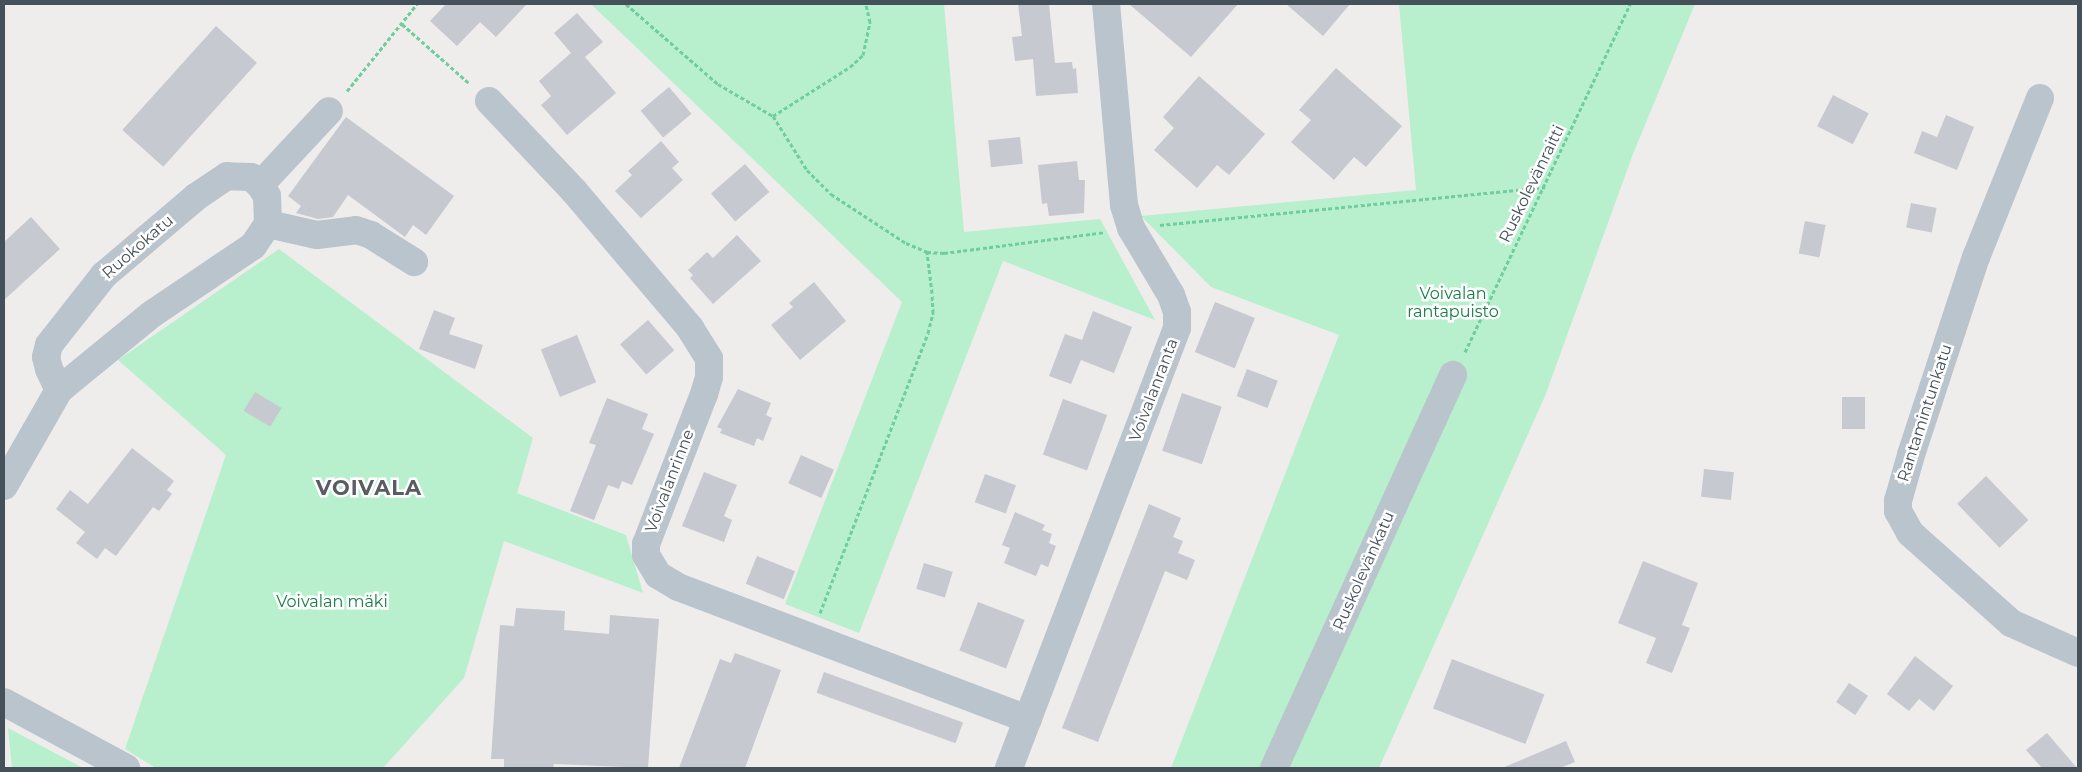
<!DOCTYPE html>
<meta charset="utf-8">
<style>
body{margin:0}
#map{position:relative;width:2082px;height:772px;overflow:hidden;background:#efecec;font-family:Montserrat,sans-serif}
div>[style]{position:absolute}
.green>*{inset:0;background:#b8efcc}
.building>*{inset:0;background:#c6c9cf;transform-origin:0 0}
.path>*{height:3px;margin-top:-1.5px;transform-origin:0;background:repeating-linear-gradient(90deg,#6fce9d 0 4px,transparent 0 6.5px)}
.minor>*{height:28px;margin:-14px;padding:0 14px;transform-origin:14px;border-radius:14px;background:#bac4cc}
span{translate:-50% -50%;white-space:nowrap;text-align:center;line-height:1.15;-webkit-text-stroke:5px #fff;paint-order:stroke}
.street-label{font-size:16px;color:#44505a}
.park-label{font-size:16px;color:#147d46}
.district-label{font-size:21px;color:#595d61;font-weight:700;letter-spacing:1px}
.frame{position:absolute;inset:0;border:5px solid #44505a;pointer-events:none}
</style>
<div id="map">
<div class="green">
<i style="clip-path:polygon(591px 4px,944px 4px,964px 232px,1100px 219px,1155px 320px,1003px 261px,859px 633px,785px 604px,902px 302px)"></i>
<i style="clip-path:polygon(1399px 4px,1695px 4px,1633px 154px,1545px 396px,1379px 768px,1171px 768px,1339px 335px,1211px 287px,1141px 216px,1416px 190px)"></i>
<i style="clip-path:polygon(279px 249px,533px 438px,517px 493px,626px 535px,643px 593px,504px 541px,464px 678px,383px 768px,156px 768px,125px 749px,226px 455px,118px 360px)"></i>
<i style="clip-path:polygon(8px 728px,83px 768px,12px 768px)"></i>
</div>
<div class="building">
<i style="clip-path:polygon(446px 4px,527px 4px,496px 37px,480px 22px,457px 46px,430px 21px)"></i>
<i style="clip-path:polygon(1018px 4px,1049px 4px,1055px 63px,1072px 62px,1073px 69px,1076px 68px,1078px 93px,1036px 96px,1033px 59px,1015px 61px,1012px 37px,1022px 36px)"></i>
<i style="clip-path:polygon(1129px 4px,1238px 4px,1191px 57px)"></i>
<i style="clip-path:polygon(1286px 4px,1350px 4px,1323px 36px)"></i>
<i style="clip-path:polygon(577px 13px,603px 42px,585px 57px,616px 93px,567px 135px,541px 105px,551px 96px,539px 81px,571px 53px,554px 33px)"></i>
<i style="left:216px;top:26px;width:55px;height:140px;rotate:42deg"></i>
<i style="clip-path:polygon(1336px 68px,1402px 126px,1366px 167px,1354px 157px,1334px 180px,1291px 142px,1311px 120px,1299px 110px)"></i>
<i style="clip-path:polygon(1199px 76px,1265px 134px,1229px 175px,1217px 165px,1197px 188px,1154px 150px,1174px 128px,1163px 117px)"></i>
<i style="left:669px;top:87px;width:35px;height:37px;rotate:50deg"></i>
<i style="left:1833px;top:95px;width:40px;height:35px;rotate:27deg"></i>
<i style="clip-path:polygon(1946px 115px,1974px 127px,1957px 170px,1914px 153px,1922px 131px,1937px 137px)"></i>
<i style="clip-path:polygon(346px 117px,454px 196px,426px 235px,413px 225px,405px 237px,348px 195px,333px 217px,318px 219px,296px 213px,301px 206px,288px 196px)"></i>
<i style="left:1020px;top:137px;width:27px;height:32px;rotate:84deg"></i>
<i style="clip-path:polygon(661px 141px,679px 162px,672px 168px,683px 180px,641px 218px,615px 191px,632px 175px,628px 171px)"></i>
<i style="clip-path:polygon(1077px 161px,1079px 180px,1085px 180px,1084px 213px,1049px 216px,1047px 203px,1042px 204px,1038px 165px)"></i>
<i style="left:745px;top:164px;width:37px;height:45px;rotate:49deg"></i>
<i style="left:1911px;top:203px;width:26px;height:25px;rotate:11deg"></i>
<i style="clip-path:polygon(31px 217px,60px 249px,4px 300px,4px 242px)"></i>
<i style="left:1805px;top:221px;width:21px;height:33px;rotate:11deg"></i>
<i style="clip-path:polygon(737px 235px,761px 261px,713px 304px,690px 278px,693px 275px,688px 270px,707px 252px,713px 258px)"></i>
<i style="clip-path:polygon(814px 282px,846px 321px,800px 360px,771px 325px,793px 307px,789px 303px)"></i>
<i style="left:1215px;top:302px;width:43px;height:54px;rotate:22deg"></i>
<i style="clip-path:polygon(434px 310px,455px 318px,449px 334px,483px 345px,475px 369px,419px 349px)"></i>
<i style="clip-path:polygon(1093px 311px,1132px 327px,1114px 373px,1081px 360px,1071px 384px,1049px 376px,1065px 334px,1082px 340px)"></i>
<i style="left:648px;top:320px;width:40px;height:37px;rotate:49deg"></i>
<i style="left:577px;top:335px;width:51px;height:39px;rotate:68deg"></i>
<i style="left:1247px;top:369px;width:33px;height:29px;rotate:21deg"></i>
<i style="clip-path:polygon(738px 389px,771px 403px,766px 415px,772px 418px,763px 441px,757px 438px,754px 446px,720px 433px,722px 429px,717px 427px)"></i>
<i style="left:255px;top:392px;width:31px;height:22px;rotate:31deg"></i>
<i style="left:1182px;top:393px;width:42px;height:61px;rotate:19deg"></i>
<i style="left:1842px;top:397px;width:23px;height:32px"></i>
<i style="clip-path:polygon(607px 398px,648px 414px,642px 429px,654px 434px,632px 485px,622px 481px,619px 489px,608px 485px,594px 520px,570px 511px,596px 445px,589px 443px)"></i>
<i style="left:1063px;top:399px;width:47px;height:59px;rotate:20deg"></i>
<i style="clip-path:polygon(132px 448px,174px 481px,167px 490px,172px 494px,159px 511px,153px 507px,116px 556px,105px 548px,97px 559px,76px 543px,85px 532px,56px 509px,70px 490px,88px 504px)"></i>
<i style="left:801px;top:455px;width:36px;height:31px;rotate:24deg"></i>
<i style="left:1704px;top:469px;width:30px;height:28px;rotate:6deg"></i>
<i style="clip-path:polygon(704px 472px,737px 485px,724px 516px,732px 520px,724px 542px,682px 526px)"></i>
<i style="left:985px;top:474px;width:33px;height:30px;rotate:20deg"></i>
<i style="left:1986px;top:476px;width:61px;height:40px;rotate:46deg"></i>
<i style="clip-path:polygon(1149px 504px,1181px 518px,1173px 537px,1183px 541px,1178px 553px,1195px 560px,1187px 580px,1165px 571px,1098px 742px,1062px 728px)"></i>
<i style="clip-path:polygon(1015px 512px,1045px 525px,1042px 530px,1052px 534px,1049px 543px,1056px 546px,1048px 567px,1041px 564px,1036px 576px,1004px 563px,1010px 548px,1002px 545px)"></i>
<i style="left:757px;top:556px;width:41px;height:30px;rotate:22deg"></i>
<i style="clip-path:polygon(1643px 561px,1698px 583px,1682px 625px,1690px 628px,1672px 673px,1646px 663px,1656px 638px,1618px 623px)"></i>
<i style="left:924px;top:563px;width:30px;height:27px;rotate:17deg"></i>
<i style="left:978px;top:602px;width:50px;height:52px;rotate:21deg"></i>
<i style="clip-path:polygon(516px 608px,565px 611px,564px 630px,609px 634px,610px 615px,659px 619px,648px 768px,554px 764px,553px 768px,504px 768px,504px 759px,491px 759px,500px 625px,514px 626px)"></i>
<i style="clip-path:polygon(735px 653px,781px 670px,745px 768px,679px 768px,720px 659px,731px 663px)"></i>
<i style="clip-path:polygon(1915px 656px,1953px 686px,1934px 711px,1919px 699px,1909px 711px,1887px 694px)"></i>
<i style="left:1452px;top:659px;width:99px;height:53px;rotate:21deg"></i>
<i style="left:824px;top:672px;width:148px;height:22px;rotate:20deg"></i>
<i style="left:1849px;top:683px;width:23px;height:23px;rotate:34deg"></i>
<i style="clip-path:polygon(2047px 733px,2077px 768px,2042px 768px,2026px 750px)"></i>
<i style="clip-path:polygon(1566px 741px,1575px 762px,1560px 768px,1502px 768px)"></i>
</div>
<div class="path">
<i style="left:626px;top:4px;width:122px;rotate:41deg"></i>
<i style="left:718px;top:84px;width:64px;rotate:30.2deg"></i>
<i style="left:773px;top:116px;width:64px;rotate:57.8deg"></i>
<i style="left:807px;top:170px;width:34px;rotate:45deg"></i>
<i style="left:831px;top:194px;width:90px;rotate:33.2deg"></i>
<i style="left:906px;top:243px;width:23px;rotate:23deg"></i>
<i style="left:927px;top:252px;width:17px;rotate:3deg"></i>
<i style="left:944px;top:253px;width:162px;rotate:-7.4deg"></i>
<i style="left:402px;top:24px;width:89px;rotate:41.4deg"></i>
<i style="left:347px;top:91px;width:112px;rotate:-51.2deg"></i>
<i style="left:773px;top:116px;width:91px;rotate:-32.5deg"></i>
<i style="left:850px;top:67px;width:18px;rotate:-43deg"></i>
<i style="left:863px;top:55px;width:34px;rotate:-78deg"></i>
<i style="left:870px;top:22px;width:18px;rotate:-103deg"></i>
<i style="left:1160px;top:225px;width:387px;rotate:-5.6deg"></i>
<i style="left:1465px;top:352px;width:385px;rotate:-64.6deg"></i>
<i style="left:820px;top:613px;width:300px;rotate:-68.9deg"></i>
<i style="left:928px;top:333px;width:21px;rotate:-76deg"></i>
<i style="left:933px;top:313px;width:20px;rotate:-93deg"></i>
<i style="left:932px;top:293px;width:41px;rotate:-97deg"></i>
</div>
<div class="minor">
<i style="left:2040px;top:98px;width:171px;rotate:111.9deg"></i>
<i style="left:1976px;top:257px;width:208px;rotate:108.2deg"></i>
<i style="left:1911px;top:455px;width:48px;rotate:105.8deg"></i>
<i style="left:1898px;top:501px;width:10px;rotate:90deg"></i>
<i style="left:1898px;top:511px;width:25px;rotate:61deg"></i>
<i style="left:1910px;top:533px;width:135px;rotate:41.7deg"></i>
<i style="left:2011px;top:623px;width:73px;rotate:24.1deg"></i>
<i style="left:489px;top:101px;width:124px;rotate:46.6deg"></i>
<i style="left:574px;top:191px;width:180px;rotate:49.7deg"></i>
<i style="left:690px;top:328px;width:36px;rotate:58deg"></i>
<i style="left:709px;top:359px;width:18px;rotate:90deg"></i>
<i style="left:709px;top:377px;width:18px;rotate:106deg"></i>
<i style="left:704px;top:394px;width:161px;rotate:111.1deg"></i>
<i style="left:646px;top:544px;width:11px;rotate:90deg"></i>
<i style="left:646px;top:555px;width:23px;rotate:59deg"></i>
<i style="left:658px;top:575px;width:23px;rotate:31deg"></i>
<i style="left:678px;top:587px;width:374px;rotate:20.7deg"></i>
<i style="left:260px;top:185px;width:101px;rotate:-47deg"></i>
<i style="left:268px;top:224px;width:50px;rotate:12.7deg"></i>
<i style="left:317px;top:235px;width:39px;rotate:-7deg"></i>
<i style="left:356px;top:230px;width:16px;rotate:18deg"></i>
<i style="left:371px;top:235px;width:51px;rotate:32.1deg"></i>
<i style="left:4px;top:486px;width:111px;rotate:-60.2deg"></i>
<i style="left:59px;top:390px;width:120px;rotate:-39.3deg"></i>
<i style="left:152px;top:314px;width:122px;rotate:-34deg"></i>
<i style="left:253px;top:246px;width:27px;rotate:-56deg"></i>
<i style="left:268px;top:224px;width:28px;rotate:-92deg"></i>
<i style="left:267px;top:196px;width:13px;rotate:-122deg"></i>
<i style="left:260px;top:185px;width:12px;rotate:-138deg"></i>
<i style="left:251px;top:177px;width:24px;rotate:-178deg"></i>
<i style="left:227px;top:176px;width:37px;rotate:146deg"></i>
<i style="left:196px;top:197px;width:121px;rotate:139.7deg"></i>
<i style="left:104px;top:275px;width:89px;rotate:128.2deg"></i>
<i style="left:49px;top:345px;width:12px;rotate:104deg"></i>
<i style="left:46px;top:357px;width:12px;rotate:76deg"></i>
<i style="left:49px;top:369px;width:23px;rotate:65deg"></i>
<i style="left:4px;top:702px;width:139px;rotate:28.4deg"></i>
<i style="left:1009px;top:768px;width:471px;rotate:-69.1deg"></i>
<i style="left:1177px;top:328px;width:16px;rotate:-90deg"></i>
<i style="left:1177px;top:312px;width:18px;rotate:-109deg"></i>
<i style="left:1171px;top:295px;width:78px;rotate:-120.8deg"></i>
<i style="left:1131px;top:228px;width:24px;rotate:-107deg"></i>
<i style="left:1124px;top:205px;width:202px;rotate:-95.1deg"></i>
<i style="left:1274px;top:768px;width:432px;rotate:-65.5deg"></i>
</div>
<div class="street-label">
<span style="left:1532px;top:184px;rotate:-64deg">Ruskolevänraitti</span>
<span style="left:138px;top:247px;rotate:-41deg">Ruokokatu</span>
<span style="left:1154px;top:390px;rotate:-69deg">Voivalanranta</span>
<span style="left:1925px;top:413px;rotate:-72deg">Rantamintunkatu</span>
<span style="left:670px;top:481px;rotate:-69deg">Voivalanrinne</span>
<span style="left:1364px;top:571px;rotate:-66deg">Ruskolevänkatu</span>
</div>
<div class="park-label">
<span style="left:1453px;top:303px">Voivalan<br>rantapuisto</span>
<span style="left:332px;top:602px">Voivalan mäki</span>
</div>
<div class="district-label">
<span style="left:369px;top:488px">VOIVALA</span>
</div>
<div class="frame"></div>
</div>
